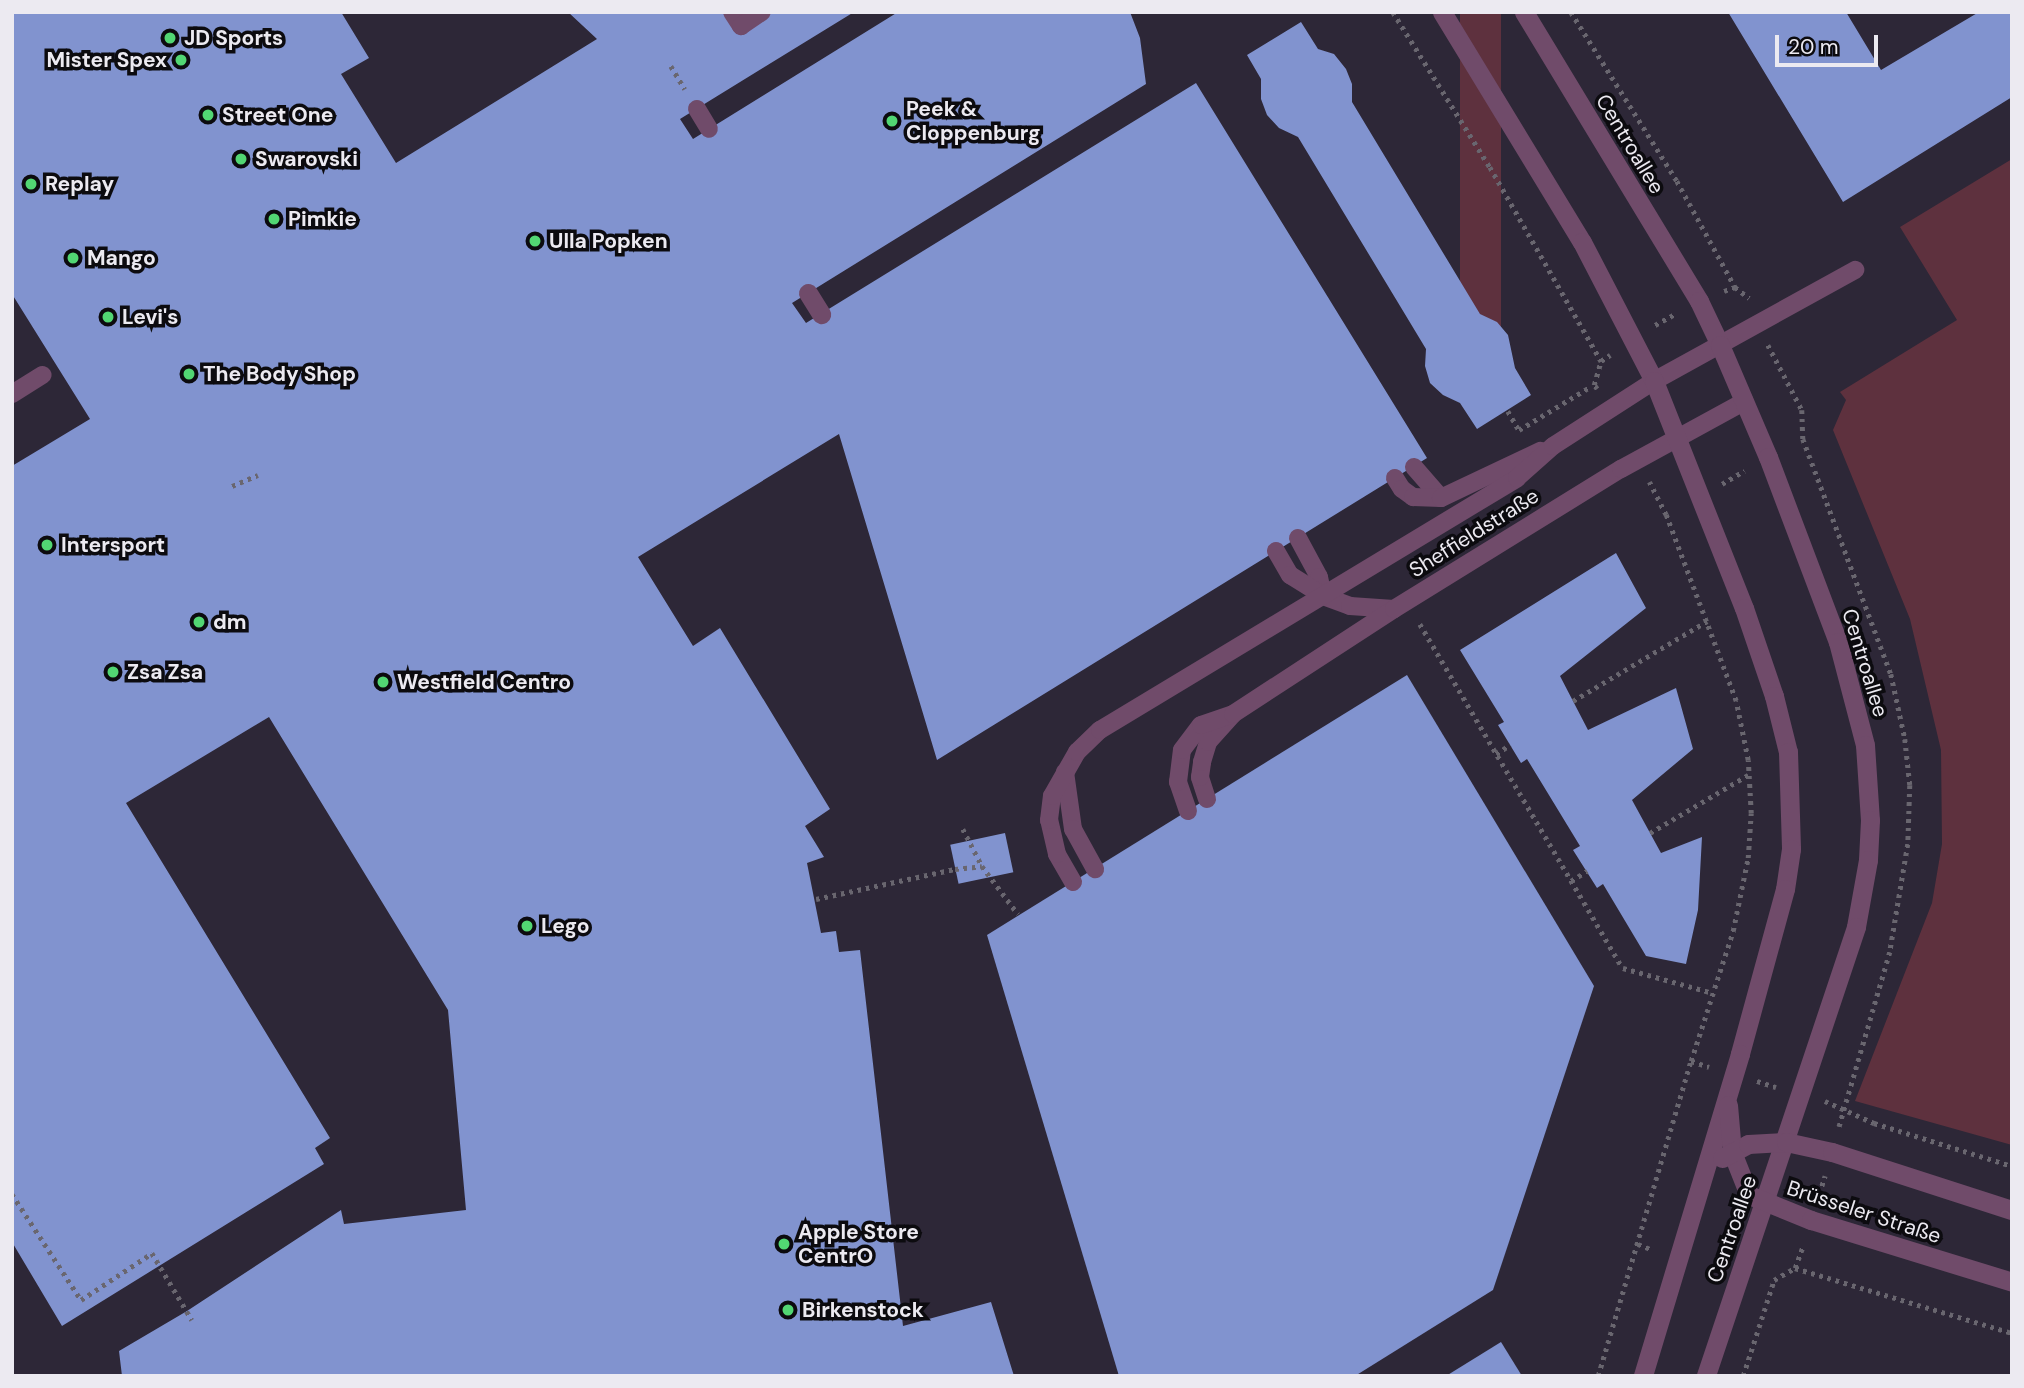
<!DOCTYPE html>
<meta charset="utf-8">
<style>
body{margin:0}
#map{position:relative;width:2024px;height:1388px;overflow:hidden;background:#24202a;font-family:"DM Sans",sans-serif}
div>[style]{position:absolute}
.built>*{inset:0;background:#2d2737;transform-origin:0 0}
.green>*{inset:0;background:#5e313e;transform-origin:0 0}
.building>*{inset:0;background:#8193cf;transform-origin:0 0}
.path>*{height:4.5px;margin-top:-2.25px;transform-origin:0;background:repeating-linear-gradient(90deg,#69666f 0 3.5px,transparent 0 8.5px)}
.service>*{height:18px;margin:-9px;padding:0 9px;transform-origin:9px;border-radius:9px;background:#704b6a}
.pedestrian>*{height:19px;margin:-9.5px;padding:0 9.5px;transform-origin:9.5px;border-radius:9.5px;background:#704b6a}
.tertiary>*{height:19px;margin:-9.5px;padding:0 9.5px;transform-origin:9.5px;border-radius:9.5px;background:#704b6a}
.dots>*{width:19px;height:19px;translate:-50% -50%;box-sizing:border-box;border:4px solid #0c0b0f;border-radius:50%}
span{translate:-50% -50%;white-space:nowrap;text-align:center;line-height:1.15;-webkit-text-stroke:7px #0c0b0f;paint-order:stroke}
.poi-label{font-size:21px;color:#eceaf1;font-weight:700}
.left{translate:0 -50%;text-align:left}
.right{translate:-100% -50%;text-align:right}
.street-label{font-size:21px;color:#eceaf1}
.frame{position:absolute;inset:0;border:14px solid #eceaf1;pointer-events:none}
.scale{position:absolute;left:1775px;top:35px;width:103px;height:32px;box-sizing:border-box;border:4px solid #eceaf1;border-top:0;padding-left:9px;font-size:21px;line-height:24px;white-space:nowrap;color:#eceaf1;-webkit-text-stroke:5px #0c0b0f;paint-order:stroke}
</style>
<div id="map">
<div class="built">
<i style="left:12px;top:12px;width:2000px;height:1364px"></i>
</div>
<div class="green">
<i style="left:1460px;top:12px;width:41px;height:359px"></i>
<i style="clip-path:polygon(2012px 159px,2012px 1145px,1855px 1101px,1932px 903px,1942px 844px,1941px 750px,1910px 619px,1833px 430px,1846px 400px,1840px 392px,1957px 320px,1900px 227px)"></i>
</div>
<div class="building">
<i style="clip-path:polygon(12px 12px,341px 12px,369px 58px,341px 74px,396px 163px,597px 39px,568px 12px,854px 12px,680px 119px,693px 139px,898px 12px,1130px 12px,1140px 38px,1146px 84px,792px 303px,806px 323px,1196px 83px,1427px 458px,937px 760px,839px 434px,638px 557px,693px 646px,720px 628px,830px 809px,805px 826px,824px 857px,807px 863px,821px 933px,836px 931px,839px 952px,860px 950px,903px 1326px,991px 1302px,1014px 1376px,122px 1376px,119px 1351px,187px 1311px,341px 1210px,344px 1224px,466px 1210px,448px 1010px,269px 717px,126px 803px,330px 1138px,315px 1148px,324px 1164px,62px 1326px,12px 1242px,12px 466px,90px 419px,12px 294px)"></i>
<i style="clip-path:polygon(1728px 12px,1846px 12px,1881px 70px,1979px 12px,2012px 12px,2012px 97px,1843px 202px)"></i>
<i style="clip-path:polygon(1301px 22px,1318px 49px,1334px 54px,1346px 69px,1352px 84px,1352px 102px,1480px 314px,1497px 322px,1508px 335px,1515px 368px,1531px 395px,1477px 429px,1460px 403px,1443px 395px,1430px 383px,1425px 366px,1426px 349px,1298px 137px,1279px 128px,1267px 115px,1261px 99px,1261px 79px,1247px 55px)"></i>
<i style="clip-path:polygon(1616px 553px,1646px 608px,1560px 676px,1588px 730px,1676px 688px,1693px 749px,1632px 800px,1661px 853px,1702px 837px,1698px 910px,1686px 964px,1646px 956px,1603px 884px,1597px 888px,1573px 850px,1580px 846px,1527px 759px,1521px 763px,1498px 725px,1504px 722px,1460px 650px)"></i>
<i style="clip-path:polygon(1407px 675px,1594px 986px,1493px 1290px,1355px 1376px,1119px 1376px,987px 935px)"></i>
<i style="left:1005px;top:833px;width:40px;height:56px;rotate:78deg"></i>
<i style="clip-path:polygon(1501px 1342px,1522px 1376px,1446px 1376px)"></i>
</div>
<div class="path">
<i style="left:1393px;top:12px;width:183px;rotate:58deg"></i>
<i style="left:1490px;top:167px;width:224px;rotate:60.2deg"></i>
<i style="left:1571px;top:12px;width:199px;rotate:57.9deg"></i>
<i style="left:1677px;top:181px;width:121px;rotate:61.3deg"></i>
<i style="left:671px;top:66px;width:27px;rotate:59deg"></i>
<i style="left:1724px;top:291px;width:12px;rotate:-20deg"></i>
<i style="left:1735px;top:287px;width:18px;rotate:38deg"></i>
<i style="left:1655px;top:325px;width:23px;rotate:-29deg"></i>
<i style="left:1768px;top:345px;width:73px;rotate:62.4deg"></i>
<i style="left:1802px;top:410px;width:29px;rotate:88deg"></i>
<i style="left:1803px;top:439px;width:251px;rotate:69.5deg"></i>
<i style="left:1891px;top:674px;width:66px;rotate:77.8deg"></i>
<i style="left:1905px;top:739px;width:46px;rotate:83.8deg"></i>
<i style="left:1910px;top:785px;width:59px;rotate:91.9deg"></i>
<i style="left:1908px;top:844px;width:109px;rotate:99.5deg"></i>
<i style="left:1890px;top:952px;width:182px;rotate:106.2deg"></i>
<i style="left:1597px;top:389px;width:5px;rotate:-127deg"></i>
<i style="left:1594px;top:385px;width:25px;rotate:-74deg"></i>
<i style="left:1601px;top:361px;width:11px;rotate:-34deg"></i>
<i style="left:1508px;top:411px;width:22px;rotate:60deg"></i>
<i style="left:1519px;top:430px;width:83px;rotate:-31.2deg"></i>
<i style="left:1722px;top:484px;width:26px;rotate:-31deg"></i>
<i style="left:232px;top:486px;width:28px;rotate:-23deg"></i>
<i style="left:1420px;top:624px;width:399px;rotate:59.5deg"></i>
<i style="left:1623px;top:968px;width:93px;rotate:15.5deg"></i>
<i style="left:1573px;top:701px;width:156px;rotate:-30.8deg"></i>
<i style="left:1496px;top:754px;width:17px;rotate:-33deg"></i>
<i style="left:963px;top:829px;width:42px;rotate:62.8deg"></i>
<i style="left:1650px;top:833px;width:114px;rotate:-30.6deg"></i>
<i style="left:1571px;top:881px;width:19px;rotate:-32deg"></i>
<i style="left:816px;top:899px;width:142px;rotate:-12.2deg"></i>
<i style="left:955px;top:869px;width:27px;rotate:-6deg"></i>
<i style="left:982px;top:866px;width:60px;rotate:53.1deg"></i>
<i style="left:1691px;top:1061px;width:19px;rotate:18deg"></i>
<i style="left:1757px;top:1081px;width:20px;rotate:18deg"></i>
<i style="left:1825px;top:1101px;width:54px;rotate:24.2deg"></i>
<i style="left:1874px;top:1123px;width:145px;rotate:17.3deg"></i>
<i style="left:12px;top:1194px;width:126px;rotate:56.9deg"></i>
<i style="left:81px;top:1300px;width:85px;rotate:-33.5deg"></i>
<i style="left:152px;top:1253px;width:78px;rotate:59.2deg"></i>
<i style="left:1819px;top:1194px;width:19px;rotate:-72deg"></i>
<i style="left:1638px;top:1244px;width:16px;rotate:22deg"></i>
<i style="left:1795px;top:1268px;width:227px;rotate:16.7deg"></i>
<i style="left:1598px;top:1376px;width:328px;rotate:-73.6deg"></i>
<i style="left:1691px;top:1061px;width:137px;rotate:-72.1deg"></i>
<i style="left:1733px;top:931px;width:75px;rotate:-78.4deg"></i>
<i style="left:1748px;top:858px;width:45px;rotate:-86.2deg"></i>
<i style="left:1751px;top:813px;width:53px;rotate:-93.2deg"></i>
<i style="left:1748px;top:760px;width:60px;rotate:-101.5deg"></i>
<i style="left:1736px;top:701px;width:199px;rotate:-110.6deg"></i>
<i style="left:1666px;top:515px;width:37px;rotate:-117deg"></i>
<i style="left:1743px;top:1376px;width:101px;rotate:-72.1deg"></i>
<i style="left:1774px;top:1280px;width:24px;rotate:-30deg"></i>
<i style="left:1795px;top:1268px;width:23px;rotate:-70deg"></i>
</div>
<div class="service">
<i style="left:732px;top:12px;width:17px;rotate:57deg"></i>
<i style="left:741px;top:26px;width:25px;rotate:-34deg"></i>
<i style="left:697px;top:109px;width:23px;rotate:59deg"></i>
<i style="left:12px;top:394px;width:36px;rotate:-32deg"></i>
<i style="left:1414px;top:467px;width:41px;rotate:48.9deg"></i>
<i style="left:1395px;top:478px;width:13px;rotate:58deg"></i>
<i style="left:1402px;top:489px;width:14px;rotate:36deg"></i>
<i style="left:1413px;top:497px;width:28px;rotate:2deg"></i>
<i style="left:1441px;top:498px;width:110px;rotate:-25.4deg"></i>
<i style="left:1298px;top:538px;width:44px;rotate:61.7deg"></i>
<i style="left:1319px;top:577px;width:19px;rotate:78deg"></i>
<i style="left:1276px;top:551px;width:28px;rotate:60deg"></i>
<i style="left:1290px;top:575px;width:39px;rotate:32deg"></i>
<i style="left:1323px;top:596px;width:29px;rotate:20deg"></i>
<i style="left:1350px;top:606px;width:44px;rotate:3.9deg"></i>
<i style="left:1065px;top:772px;width:58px;rotate:82deg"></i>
<i style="left:1073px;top:829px;width:46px;rotate:61.2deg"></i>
<i style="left:1207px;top:799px;width:23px;rotate:-108deg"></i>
<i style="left:1200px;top:777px;width:15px;rotate:-82deg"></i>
<i style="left:1202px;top:762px;width:21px;rotate:-73deg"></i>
<i style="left:1208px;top:742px;width:36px;rotate:-48deg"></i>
<i style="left:1188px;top:811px;width:31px;rotate:-109deg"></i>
<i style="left:1178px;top:782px;width:32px;rotate:-83deg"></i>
<i style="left:1182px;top:750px;width:31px;rotate:-53deg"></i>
<i style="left:1201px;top:725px;width:34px;rotate:-19deg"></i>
<i style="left:1233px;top:714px;width:192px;rotate:-33.1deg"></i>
<i style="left:1394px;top:609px;width:267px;rotate:-31.7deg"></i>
<i style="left:1621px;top:469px;width:141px;rotate:-28.7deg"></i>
<i style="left:1073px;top:882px;width:32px;rotate:-120deg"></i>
<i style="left:1057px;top:854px;width:35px;rotate:-103deg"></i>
<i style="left:1049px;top:820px;width:24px;rotate:-83deg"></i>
<i style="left:1052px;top:796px;width:51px;rotate:-60.4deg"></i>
<i style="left:1077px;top:752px;width:32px;rotate:-44deg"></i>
<i style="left:1100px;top:730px;width:487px;rotate:-31.1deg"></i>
<i style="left:1517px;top:478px;width:48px;rotate:-41.6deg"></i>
<i style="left:1553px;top:446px;width:120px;rotate:-32.8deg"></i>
<i style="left:1654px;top:381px;width:230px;rotate:-28.9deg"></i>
</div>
<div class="pedestrian">
<i style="left:808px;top:293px;width:25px;rotate:58deg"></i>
</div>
<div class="tertiary">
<i style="left:1442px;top:12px;width:269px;rotate:58.7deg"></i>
<i style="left:1582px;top:242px;width:157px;rotate:62.6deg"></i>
<i style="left:1654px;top:381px;width:244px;rotate:68.4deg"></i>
<i style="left:1744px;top:608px;width:93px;rotate:71.2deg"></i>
<i style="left:1774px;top:696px;width:58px;rotate:76deg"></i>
<i style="left:1788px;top:752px;width:97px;rotate:88.2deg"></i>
<i style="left:1791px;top:849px;width:40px;rotate:98.5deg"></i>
<i style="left:1785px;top:889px;width:171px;rotate:105.3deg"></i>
<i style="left:1740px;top:1054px;width:336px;rotate:106.8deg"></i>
<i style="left:1524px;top:12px;width:338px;rotate:58.8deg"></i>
<i style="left:1699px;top:301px;width:49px;rotate:64.5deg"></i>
<i style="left:1720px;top:345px;width:122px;rotate:66.8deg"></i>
<i style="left:1768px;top:457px;width:198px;rotate:69.3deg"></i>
<i style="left:1838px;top:642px;width:106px;rotate:75.3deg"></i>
<i style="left:1865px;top:745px;width:75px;rotate:86.2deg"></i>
<i style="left:1870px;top:820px;width:40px;rotate:92.9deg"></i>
<i style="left:1868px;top:860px;width:68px;rotate:100.2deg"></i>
<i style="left:1856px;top:927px;width:473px;rotate:108.5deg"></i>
<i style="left:1728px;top:1105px;width:47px;rotate:85.1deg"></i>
<i style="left:1732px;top:1152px;width:46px;rotate:68.4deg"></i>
<i style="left:1749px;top:1195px;width:67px;rotate:22deg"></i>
<i style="left:1811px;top:1220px;width:210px;rotate:17.1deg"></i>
<i style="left:1722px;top:1158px;width:30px;rotate:-28deg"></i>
<i style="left:1748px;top:1144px;width:38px;rotate:-3deg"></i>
<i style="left:1786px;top:1142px;width:47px;rotate:12.3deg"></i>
<i style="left:1832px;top:1152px;width:189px;rotate:17.9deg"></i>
</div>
<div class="dots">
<i style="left:170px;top:38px;background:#52d673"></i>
<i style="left:181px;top:60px;background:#52d673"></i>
<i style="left:208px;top:115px;background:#52d673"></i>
<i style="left:892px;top:121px;background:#52d673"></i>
<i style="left:241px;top:159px;background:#52d673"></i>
<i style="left:31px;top:184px;background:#52d673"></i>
<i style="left:274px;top:219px;background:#52d673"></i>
<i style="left:535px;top:241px;background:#52d673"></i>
<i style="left:73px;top:258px;background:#52d673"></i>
<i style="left:108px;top:317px;background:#52d673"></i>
<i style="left:189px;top:374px;background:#52d673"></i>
<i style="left:47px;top:545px;background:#52d673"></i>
<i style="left:199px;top:622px;background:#52d673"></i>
<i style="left:113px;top:672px;background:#52d673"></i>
<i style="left:383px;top:682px;background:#52d673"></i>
<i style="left:527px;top:926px;background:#52d673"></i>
<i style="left:784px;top:1244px;background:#52d673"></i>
<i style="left:788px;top:1310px;background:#52d673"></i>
</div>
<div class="poi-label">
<span class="left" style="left:184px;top:38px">JD Sports</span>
<span class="right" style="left:167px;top:60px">Mister Spex</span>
<span class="left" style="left:906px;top:121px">Peek &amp;<br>Cloppenburg</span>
<span class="left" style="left:222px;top:115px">Street One</span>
<span class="left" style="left:255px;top:159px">Swarovski</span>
<span class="left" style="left:45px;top:184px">Replay</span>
<span class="left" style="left:288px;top:219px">Pimkie</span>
<span class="left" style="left:549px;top:241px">Ulla Popken</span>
<span class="left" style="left:87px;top:258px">Mango</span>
<span class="left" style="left:122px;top:317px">Levi's</span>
<span class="left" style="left:203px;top:374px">The Body Shop</span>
<span class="left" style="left:61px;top:545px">Intersport</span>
<span class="left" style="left:213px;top:622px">dm</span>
<span class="left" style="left:127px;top:672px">Zsa Zsa</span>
<span class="left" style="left:397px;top:682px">Westfield Centro</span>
<span class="left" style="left:541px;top:926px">Lego</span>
<span class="left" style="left:798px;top:1244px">Apple Store<br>CentrO</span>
<span class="left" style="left:802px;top:1310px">Birkenstock</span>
</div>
<div class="street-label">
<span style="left:1630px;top:144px;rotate:59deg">Centroallee</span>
<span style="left:1474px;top:533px;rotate:-32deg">Sheffieldstraße</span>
<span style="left:1865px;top:663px;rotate:73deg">Centroallee</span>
<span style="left:1864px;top:1212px;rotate:18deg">Brüsseler Straße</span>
<span style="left:1732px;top:1229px;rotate:-71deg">Centroallee</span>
</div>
<div class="frame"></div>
<div class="scale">20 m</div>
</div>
